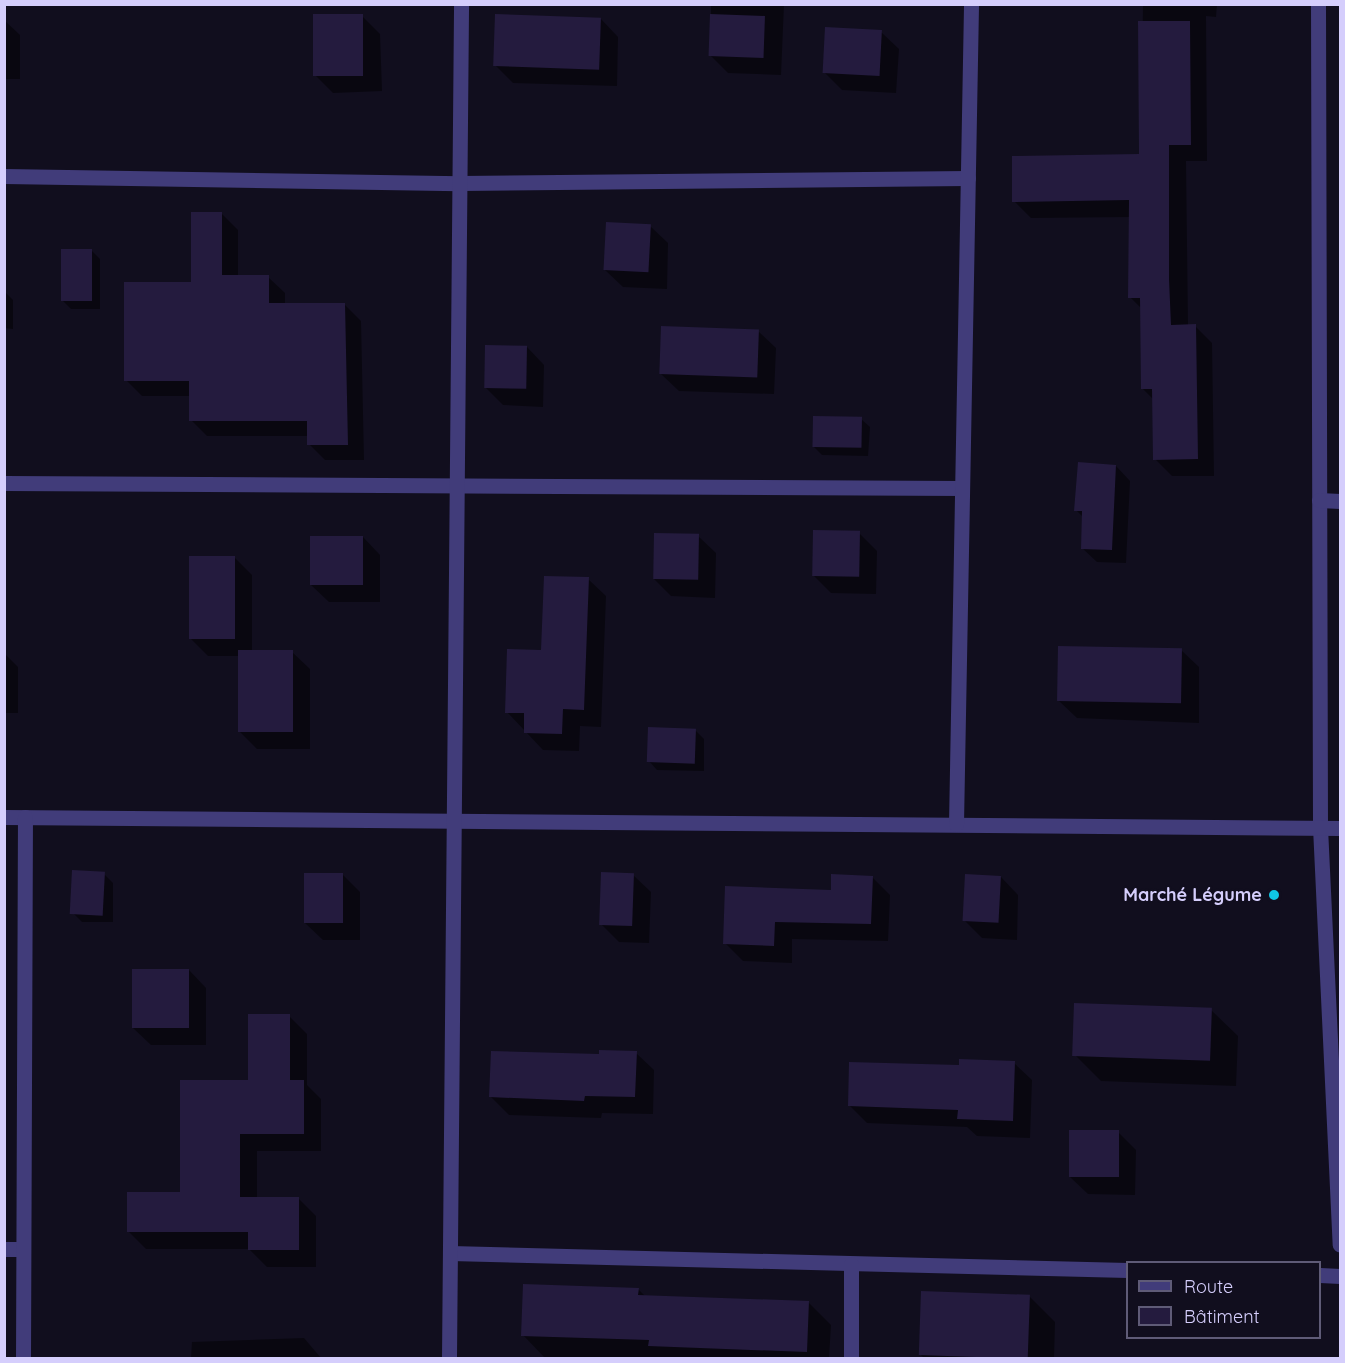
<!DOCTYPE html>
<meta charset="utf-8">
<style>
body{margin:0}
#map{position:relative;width:1345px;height:1363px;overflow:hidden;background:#110e1e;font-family:Quicksand,sans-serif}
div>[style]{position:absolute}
.shadow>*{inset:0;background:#0007}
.building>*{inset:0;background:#241b3e;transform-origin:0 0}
.street>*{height:15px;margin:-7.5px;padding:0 7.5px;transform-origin:7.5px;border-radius:7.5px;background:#413c7a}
.dots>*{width:16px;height:16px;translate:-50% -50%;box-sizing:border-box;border:3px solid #110e1e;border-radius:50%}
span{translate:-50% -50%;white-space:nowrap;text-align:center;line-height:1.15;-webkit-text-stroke:4.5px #110e1e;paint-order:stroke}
.poi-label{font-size:18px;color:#d5cefc;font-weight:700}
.right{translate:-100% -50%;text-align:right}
.frame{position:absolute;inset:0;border:6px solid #d5cefc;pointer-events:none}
.legend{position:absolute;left:1126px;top:1261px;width:195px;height:78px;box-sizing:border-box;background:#110e1e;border:2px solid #5f5b77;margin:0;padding:8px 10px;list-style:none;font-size:18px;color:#d5cefc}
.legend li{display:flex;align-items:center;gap:12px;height:30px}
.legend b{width:30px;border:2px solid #5f5b77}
</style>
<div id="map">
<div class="shadow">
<i style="clip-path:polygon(711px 4px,784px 4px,781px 75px,728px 73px,711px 56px)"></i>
<i style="clip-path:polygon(1143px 4px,1217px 4px,1216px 17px,1206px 16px,1207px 161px,1186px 161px,1188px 326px,1195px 326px,1212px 343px,1214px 476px,1172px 476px,1155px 459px,1154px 400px,1142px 388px,1142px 309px,1130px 297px,1131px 217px,1031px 218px,1014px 201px,1141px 155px)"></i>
<i style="clip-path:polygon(362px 16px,380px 34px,382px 91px,333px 93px,316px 76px)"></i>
<i style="clip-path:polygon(601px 19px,618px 37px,617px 86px,513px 83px,495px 65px)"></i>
<i style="clip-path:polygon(4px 20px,20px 35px,20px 79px,4px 79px)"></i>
<i style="clip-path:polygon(881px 32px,899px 49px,896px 93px,842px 90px,824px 72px)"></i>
<i style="clip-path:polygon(222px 214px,238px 230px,238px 277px,268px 277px,285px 293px,285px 305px,345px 305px,361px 321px,364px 460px,325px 460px,309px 444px,309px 436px,207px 436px,191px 420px,191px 396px,142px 396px,126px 380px,193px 284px)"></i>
<i style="clip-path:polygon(650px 226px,668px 243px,667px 289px,623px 287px,605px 270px)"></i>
<i style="clip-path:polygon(91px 250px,100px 259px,100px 309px,71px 309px,62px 300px)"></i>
<i style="clip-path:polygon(4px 291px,13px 300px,13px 329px,4px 328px)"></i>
<i style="clip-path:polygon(758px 331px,776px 348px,774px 394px,679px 391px,661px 374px)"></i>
<i style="clip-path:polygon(527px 347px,544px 365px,543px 407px,503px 405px,486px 388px)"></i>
<i style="clip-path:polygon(861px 419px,870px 427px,868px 456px,822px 455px,813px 446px)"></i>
<i style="clip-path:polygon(1116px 466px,1130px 481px,1126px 563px,1097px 562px,1082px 548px,1083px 517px,1076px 510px)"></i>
<i style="clip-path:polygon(859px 533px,877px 551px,876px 594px,831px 593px,813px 575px)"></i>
<i style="clip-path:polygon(698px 536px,716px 553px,715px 598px,671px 596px,653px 578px)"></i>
<i style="clip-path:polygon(363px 537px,380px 555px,380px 602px,329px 602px,311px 585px)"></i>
<i style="clip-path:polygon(235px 558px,252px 575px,252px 652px,292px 652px,310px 669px,310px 749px,257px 749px,239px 731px,239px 656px,208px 656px,190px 638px)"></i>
<i style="clip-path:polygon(588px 579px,606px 596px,601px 727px,580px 726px,579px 751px,543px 750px,507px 712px)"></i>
<i style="clip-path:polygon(1181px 650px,1199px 667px,1199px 723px,1077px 718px,1059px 701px)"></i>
<i style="clip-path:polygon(4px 653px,18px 667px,18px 713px,4px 713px)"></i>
<i style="clip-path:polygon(696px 731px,704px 739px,704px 771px,657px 770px,649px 761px)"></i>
<i style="clip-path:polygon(104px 874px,113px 883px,113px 922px,82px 922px,73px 913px)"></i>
<i style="clip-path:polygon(343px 875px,360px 892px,360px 940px,323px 940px,305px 923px)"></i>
<i style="clip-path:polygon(633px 875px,651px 892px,649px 943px,619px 942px,601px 924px)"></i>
<i style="clip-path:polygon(872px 877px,890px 895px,888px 941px,792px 939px,792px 963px,743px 961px,725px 943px,832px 891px)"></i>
<i style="clip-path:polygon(1001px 877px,1018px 895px,1017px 940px,982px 938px,965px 921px)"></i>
<i style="clip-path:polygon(189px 970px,206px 988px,206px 1045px,151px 1045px,133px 1028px)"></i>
<i style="clip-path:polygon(1211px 1010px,1238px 1036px,1236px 1086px,1101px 1081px,1075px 1055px)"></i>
<i style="clip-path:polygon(289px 1016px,307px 1034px,307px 1085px,321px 1099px,321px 1151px,257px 1151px,257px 1198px,298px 1198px,316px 1216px,316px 1267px,267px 1267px,249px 1249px,146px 1249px,128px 1231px,182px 1193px)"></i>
<i style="clip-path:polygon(636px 1053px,654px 1070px,653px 1114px,602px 1113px,601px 1118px,509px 1115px,491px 1097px,601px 1056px)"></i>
<i style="clip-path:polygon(1014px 1063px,1032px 1080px,1030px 1138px,977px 1136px,967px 1127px,867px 1123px,850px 1106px,961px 1067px)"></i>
<i style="clip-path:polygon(1118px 1132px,1136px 1150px,1135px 1195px,1088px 1194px,1070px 1177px)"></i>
<i style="clip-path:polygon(638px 1289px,646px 1297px,808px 1302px,831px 1325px,829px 1358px,545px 1358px,523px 1335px)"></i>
<i style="clip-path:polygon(1029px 1296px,1055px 1322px,1054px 1358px,924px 1358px,920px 1354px)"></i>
<i style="clip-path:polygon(304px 1338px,321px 1358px,191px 1358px,192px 1342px)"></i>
</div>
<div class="building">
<i style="left:313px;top:14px;width:50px;height:62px"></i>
<i style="left:495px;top:14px;width:106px;height:52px;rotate:2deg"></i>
<i style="left:710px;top:14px;width:55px;height:42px;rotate:2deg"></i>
<i style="clip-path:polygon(1138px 21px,1190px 21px,1191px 145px,1169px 145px,1169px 279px,1171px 325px,1196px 324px,1198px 459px,1153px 460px,1152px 389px,1141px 389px,1140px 298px,1128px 298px,1129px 200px,1012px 202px,1012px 156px,1139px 154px)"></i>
<i style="left:825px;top:27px;width:57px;height:46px;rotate:3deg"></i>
<i style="clip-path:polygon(191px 212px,222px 212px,222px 275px,269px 275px,269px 303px,345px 303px,348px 445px,307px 445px,307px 421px,189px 421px,189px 381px,124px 381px,124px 282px,191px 282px)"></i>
<i style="left:606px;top:222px;width:45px;height:48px;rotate:3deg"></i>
<i style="left:61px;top:249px;width:31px;height:52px"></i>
<i style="left:661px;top:326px;width:98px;height:48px;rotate:2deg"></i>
<i style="left:485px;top:345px;width:42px;height:43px;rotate:1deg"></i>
<i style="left:813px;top:416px;width:49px;height:31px;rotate:1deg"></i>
<i style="clip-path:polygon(1078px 462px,1116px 465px,1112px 550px,1081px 549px,1082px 511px,1074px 511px)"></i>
<i style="left:813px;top:530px;width:47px;height:46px;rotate:1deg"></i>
<i style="left:654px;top:533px;width:45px;height:46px;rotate:1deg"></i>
<i style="left:310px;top:536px;width:53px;height:49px"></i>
<i style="left:189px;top:556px;width:46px;height:83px"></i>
<i style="clip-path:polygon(544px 576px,589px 577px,584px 710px,563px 709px,562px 734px,524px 733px,524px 713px,505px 713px,507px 649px,541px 650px)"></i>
<i style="left:1058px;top:646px;width:124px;height:55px;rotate:1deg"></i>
<i style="left:238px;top:650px;width:55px;height:82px"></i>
<i style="left:648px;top:727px;width:48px;height:35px;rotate:2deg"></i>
<i style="left:72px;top:870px;width:33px;height:44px;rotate:3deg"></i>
<i style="left:601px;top:872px;width:33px;height:53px;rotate:2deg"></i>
<i style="left:304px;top:873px;width:39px;height:50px"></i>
<i style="clip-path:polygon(831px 874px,873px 876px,871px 924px,775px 922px,774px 946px,723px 944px,725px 886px,831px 890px)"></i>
<i style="left:965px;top:874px;width:36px;height:47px;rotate:3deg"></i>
<i style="left:132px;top:969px;width:57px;height:59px"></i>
<i style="left:1074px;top:1003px;width:138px;height:53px;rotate:2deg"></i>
<i style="clip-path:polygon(248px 1014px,290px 1014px,290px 1080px,304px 1080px,304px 1134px,240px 1134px,240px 1197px,299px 1197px,299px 1250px,248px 1250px,248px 1232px,127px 1232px,127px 1192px,180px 1192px,180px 1080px,248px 1080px)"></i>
<i style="clip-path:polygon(599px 1050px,637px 1051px,635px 1097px,585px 1096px,584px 1101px,489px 1097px,491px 1051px,599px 1054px)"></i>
<i style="clip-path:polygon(959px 1059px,1015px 1061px,1013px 1121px,957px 1119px,958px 1110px,848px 1106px,849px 1062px,959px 1065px)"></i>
<i style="left:1069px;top:1130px;width:50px;height:47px"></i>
<i style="clip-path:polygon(523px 1284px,639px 1288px,638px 1295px,809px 1301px,807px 1352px,648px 1346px,649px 1340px,521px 1336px)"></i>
<i style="left:921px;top:1291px;width:109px;height:64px;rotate:2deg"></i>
</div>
<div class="street">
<i style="left:1318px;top:4px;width:823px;rotate:89.86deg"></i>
<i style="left:1320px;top:827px;width:418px;rotate:87.3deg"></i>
<i style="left:4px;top:176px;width:456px;rotate:0.9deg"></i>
<i style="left:460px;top:183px;width:508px;rotate:-0.56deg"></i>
<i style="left:4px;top:483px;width:958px;rotate:0.3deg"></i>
<i style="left:1319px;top:500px;width:21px;rotate:3deg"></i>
<i style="left:4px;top:817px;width:1336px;rotate:0.47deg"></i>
<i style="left:956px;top:824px;width:820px;rotate:-88.95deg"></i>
<i style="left:4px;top:1249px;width:19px"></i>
<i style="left:450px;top:1253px;width:678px;rotate:1.44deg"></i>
<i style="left:1320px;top:1275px;width:20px;rotate:3deg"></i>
<i style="left:23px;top:1358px;width:541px;rotate:-89.79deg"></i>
<i style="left:449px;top:1358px;width:1354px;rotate:-89.49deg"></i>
<i style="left:851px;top:1358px;width:94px;rotate:-90deg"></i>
</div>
<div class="dots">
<i style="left:1274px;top:895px;background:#10c7e6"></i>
</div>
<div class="poi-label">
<span class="right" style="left:1262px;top:895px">Marché Légume</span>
</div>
<div class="frame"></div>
<ul class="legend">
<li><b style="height:8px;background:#413c7a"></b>Route</li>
<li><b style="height:16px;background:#241b3e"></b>Bâtiment</li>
</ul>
</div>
